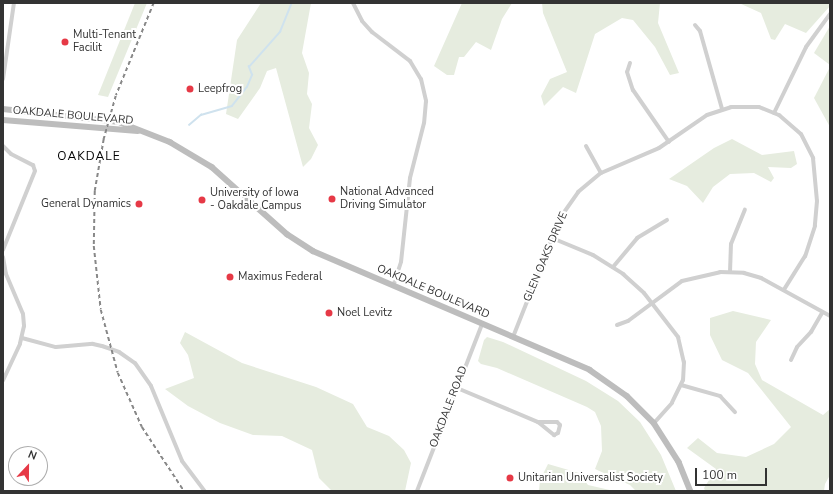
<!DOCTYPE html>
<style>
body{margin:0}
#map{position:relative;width:833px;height:494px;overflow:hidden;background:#fff;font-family:"Nunito Sans",sans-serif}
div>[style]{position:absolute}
.green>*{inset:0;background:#e6ecdf}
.stream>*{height:1.5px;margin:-0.75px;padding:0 0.75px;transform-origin:0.75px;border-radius:0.75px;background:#cfe2ee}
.street>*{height:4px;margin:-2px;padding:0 2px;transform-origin:2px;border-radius:2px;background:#d0d0d0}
.secondary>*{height:5.5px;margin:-2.75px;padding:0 2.75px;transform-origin:2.75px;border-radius:2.75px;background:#bdbdbd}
.rail>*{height:1.5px;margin-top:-0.75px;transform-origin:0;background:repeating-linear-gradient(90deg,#888 0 4px,transparent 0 7px)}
.dots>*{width:11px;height:11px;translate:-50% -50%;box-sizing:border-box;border:2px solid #fff;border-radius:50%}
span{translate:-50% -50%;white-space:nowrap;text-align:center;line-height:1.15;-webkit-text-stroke:4px #fff;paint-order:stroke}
.poi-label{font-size:11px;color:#333}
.left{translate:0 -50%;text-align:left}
.right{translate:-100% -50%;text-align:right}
.street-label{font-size:11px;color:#333}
.neighbourhood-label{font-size:12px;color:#000;letter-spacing:1px}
.frame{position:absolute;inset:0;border:4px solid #333;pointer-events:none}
.north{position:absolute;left:8px;top:446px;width:40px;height:40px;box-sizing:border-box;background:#fff;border:1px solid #adadad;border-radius:50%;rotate:22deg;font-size:11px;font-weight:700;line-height:16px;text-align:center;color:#333}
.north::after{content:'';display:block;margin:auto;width:14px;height:18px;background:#e63946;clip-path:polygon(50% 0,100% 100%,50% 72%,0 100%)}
.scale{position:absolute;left:695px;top:468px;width:72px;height:18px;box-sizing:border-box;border:2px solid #333;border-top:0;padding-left:5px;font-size:12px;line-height:14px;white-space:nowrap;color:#333;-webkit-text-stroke:3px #fff;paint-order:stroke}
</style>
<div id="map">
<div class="green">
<i style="clip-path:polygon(135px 3px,147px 3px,108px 97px,98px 95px)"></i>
<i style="clip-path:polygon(261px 3px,311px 3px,302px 53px,309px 73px,307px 94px,312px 104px,309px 128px,318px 145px,311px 159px,303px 167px,276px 68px,267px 71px,260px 88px,238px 119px,226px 114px,237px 40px)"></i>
<i style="clip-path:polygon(462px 3px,512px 3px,502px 19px,491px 50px,476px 42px,464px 57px,459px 57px,454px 75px,447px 75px,434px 66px)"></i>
<i style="clip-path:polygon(542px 3px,660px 3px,658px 23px,679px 73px,670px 75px,655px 47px,633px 20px,622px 18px,595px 34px,576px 93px,563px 87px,544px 106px,541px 96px,550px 79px,567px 72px,543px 13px)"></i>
<i style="clip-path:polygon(739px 3px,830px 3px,830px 6px,806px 33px,785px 24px,775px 40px,771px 39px,761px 13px)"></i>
<i style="clip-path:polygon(830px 26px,830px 65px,814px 53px)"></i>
<i style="clip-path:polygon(830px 67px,830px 127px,814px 98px)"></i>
<i style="clip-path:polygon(732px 139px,762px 155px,794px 151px,797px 164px,791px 168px,768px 167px,774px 178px,771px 182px,754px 173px,730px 174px,713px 187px,703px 203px,687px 186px,669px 179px,714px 148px)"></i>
<i style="clip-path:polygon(733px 311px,771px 320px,756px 342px,755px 364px,762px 380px,823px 415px,830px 409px,830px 475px,825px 484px,824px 491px,705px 491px,704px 488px,716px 469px,687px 448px,698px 438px,717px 453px,746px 457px,774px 444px,791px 427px,748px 373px,722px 360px,710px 335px,710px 318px)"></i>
<i style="clip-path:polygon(185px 332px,242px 363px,316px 387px,353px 404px,367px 427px,389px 436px,404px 450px,411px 463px,405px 491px,332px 491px,319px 478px,312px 450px,282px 436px,253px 435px,220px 423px,188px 406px,165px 389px,194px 378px,188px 355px,180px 343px)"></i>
<i style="clip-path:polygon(487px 337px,503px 342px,586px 381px,618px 401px,640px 422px,661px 455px,676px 491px,636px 491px,630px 485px,595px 469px,602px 451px,601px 426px,595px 412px,587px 407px,497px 368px,481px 364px,478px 361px,484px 340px)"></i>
<i style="clip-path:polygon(548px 464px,579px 473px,588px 485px,614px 491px,539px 491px,540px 480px)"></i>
</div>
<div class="stream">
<i style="left:189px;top:125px;width:16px;rotate:-40deg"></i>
<i style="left:201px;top:115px;width:32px;rotate:-16deg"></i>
<i style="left:232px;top:106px;width:24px;rotate:-52deg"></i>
<i style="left:247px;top:87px;width:13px;rotate:-67deg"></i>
<i style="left:252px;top:75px;width:9px;rotate:-111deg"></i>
<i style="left:249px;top:67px;width:47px;rotate:-48.5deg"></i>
<i style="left:280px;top:32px;width:31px;rotate:-68deg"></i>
</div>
<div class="street">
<i style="left:353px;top:3px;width:20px;rotate:63deg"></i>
<i style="left:362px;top:21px;width:15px;rotate:48deg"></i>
<i style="left:372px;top:32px;width:48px;rotate:37.3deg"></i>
<i style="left:410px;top:61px;width:21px;rotate:59deg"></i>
<i style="left:421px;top:79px;width:23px;rotate:77deg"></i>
<i style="left:426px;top:101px;width:22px;rotate:95deg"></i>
<i style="left:424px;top:123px;width:57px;rotate:104.3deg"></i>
<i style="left:410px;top:178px;width:84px;rotate:96.1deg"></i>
<i style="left:401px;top:262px;width:25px;rotate:108deg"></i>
<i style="left:695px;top:25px;width:8px;rotate:50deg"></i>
<i style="left:700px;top:31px;width:81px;rotate:74.2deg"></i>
<i style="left:630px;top:63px;width:9px;rotate:108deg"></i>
<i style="left:627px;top:72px;width:19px;rotate:72deg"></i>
<i style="left:633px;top:90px;width:63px;rotate:55.3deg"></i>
<i style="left:3px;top:79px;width:77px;rotate:-81.8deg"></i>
<i style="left:774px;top:113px;width:73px;rotate:-64.1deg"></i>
<i style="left:806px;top:47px;width:41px;rotate:-54deg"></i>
<i style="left:3px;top:146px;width:11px;rotate:45deg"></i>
<i style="left:11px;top:154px;width:25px;rotate:27deg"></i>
<i style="left:33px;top:165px;width:6px;rotate:72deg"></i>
<i style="left:35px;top:171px;width:85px;rotate:112.1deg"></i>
<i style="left:586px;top:146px;width:31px;rotate:61deg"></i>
<i style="left:552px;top:238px;width:44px;rotate:22.5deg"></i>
<i style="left:593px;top:255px;width:36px;rotate:32deg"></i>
<i style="left:623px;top:274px;width:28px;rotate:42deg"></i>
<i style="left:644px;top:293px;width:56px;rotate:52.3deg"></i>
<i style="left:678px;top:337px;width:26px;rotate:77deg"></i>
<i style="left:684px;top:362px;width:18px;rotate:93deg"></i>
<i style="left:683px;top:380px;width:25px;rotate:116deg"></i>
<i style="left:672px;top:403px;width:27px;rotate:132deg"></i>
<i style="left:3px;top:257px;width:17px;rotate:80deg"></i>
<i style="left:6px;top:274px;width:43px;rotate:67deg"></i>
<i style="left:23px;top:314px;width:12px;rotate:85deg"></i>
<i style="left:24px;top:326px;width:18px;rotate:103deg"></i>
<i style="left:20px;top:344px;width:40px;rotate:115deg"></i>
<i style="left:613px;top:267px;width:38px;rotate:-50deg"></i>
<i style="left:637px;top:238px;width:35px;rotate:-31deg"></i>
<i style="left:730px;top:272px;width:28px;rotate:-88deg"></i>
<i style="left:731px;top:244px;width:37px;rotate:-68deg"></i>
<i style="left:617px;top:325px;width:12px;rotate:-20deg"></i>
<i style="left:628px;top:321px;width:67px;rotate:-36.5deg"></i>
<i style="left:682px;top:281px;width:39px;rotate:-13deg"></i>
<i style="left:720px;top:272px;width:24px;rotate:2deg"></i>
<i style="left:744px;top:273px;width:18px;rotate:16deg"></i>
<i style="left:761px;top:278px;width:79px;rotate:28.8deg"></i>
<i style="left:513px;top:337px;width:128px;rotate:-68.4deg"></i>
<i style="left:560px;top:218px;width:32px;rotate:-55deg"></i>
<i style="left:578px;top:192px;width:30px;rotate:-40deg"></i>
<i style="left:601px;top:173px;width:63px;rotate:-23.3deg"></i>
<i style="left:659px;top:148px;width:58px;rotate:-34.5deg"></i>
<i style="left:707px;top:115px;width:25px;rotate:-18deg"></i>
<i style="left:731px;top:107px;width:28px"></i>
<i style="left:759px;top:107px;width:22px;rotate:22deg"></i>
<i style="left:779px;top:115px;width:29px;rotate:41deg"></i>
<i style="left:801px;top:134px;width:27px;rotate:63deg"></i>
<i style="left:813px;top:158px;width:43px;rotate:84.7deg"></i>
<i style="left:817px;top:201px;width:25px;rotate:95deg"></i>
<i style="left:815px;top:226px;width:32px;rotate:108deg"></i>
<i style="left:805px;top:256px;width:40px;rotate:122deg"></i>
<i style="left:22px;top:338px;width:35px;rotate:15deg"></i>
<i style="left:56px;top:347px;width:37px;rotate:-5deg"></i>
<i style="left:93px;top:344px;width:9px;rotate:13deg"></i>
<i style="left:102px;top:346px;width:18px;rotate:19deg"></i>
<i style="left:119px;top:352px;width:19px;rotate:35deg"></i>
<i style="left:135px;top:363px;width:28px;rotate:55deg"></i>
<i style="left:151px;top:386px;width:81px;rotate:67.5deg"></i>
<i style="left:182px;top:461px;width:38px;rotate:53deg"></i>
<i style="left:791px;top:360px;width:14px;rotate:-65deg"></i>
<i style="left:797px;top:347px;width:21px;rotate:-47deg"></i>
<i style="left:811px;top:332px;width:22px;rotate:-60deg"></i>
<i style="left:681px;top:385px;width:41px;rotate:15.8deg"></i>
<i style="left:720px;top:396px;width:22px;rotate:47deg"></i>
<i style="left:457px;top:388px;width:88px;rotate:22.8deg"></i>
<i style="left:538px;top:422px;width:21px;rotate:39deg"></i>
<i style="left:554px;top:435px;width:4px;rotate:-27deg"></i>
<i style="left:558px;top:433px;width:8px;rotate:-76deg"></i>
<i style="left:560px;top:425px;width:4px;rotate:-135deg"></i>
<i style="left:557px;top:422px;width:19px;rotate:180deg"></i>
<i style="left:417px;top:491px;width:179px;rotate:-68.7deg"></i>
</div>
<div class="secondary">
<i style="left:3px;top:109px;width:117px;rotate:6.4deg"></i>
<i style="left:119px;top:122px;width:55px;rotate:21.4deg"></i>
<i style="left:170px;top:142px;width:49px;rotate:30.8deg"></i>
<i style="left:212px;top:167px;width:101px;rotate:41.8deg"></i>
<i style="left:287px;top:234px;width:31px;rotate:33deg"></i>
<i style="left:313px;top:251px;width:301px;rotate:23.2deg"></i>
<i style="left:590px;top:370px;width:45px;rotate:35.1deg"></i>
<i style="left:627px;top:396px;width:38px;rotate:45deg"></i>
<i style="left:654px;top:423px;width:46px;rotate:57.3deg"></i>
<i style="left:679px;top:462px;width:31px;rotate:68deg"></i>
<i style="left:3px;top:120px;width:135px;rotate:4.7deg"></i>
</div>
<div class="rail">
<i style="left:154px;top:3px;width:100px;rotate:112.2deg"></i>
<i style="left:116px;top:96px;width:45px;rotate:105.6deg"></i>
<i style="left:104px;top:139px;width:53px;rotate:99.8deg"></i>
<i style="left:95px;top:191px;width:55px;rotate:91deg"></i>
<i style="left:94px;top:246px;width:64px;rotate:83.8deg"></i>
<i style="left:101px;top:310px;width:65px;rotate:74.9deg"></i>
<i style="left:118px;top:373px;width:59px;rotate:66deg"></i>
<i style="left:142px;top:427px;width:77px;rotate:56.7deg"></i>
</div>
<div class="dots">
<i style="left:65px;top:42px;background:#e63946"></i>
<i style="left:190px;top:89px;background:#e63946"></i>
<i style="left:332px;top:199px;background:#e63946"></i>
<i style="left:202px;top:200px;background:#e63946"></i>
<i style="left:139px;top:204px;background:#e63946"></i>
<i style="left:230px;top:277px;background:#e63946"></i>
<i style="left:329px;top:313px;background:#e63946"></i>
<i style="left:510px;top:478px;background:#e63946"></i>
</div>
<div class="poi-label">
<span class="left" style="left:73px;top:42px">Multi-Tenant<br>Facilit</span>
<span class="left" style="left:198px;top:89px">Leepfrog</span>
<span class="left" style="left:340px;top:199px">National Advanced<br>Driving Simulator</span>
<span class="left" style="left:210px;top:200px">University of Iowa<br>- Oakdale Campus</span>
<span class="right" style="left:131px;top:204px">General Dynamics</span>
<span class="left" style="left:238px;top:277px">Maximus Federal</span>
<span class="left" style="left:337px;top:313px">Noel Levitz</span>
<span class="left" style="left:518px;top:478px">Unitarian Universalist Society</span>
</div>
<div class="street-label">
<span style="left:73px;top:116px;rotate:5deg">OAKDALE BOULEVARD</span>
<span style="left:546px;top:257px;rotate:-67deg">GLEN OAKS DRIVE</span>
<span style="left:433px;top:292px;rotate:23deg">OAKDALE BOULEVARD</span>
<span style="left:449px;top:407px;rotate:-69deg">OAKDALE ROAD</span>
</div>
<div class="neighbourhood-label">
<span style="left:89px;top:157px">OAKDALE</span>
</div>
<div class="frame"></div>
<div class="north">N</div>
<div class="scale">100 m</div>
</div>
